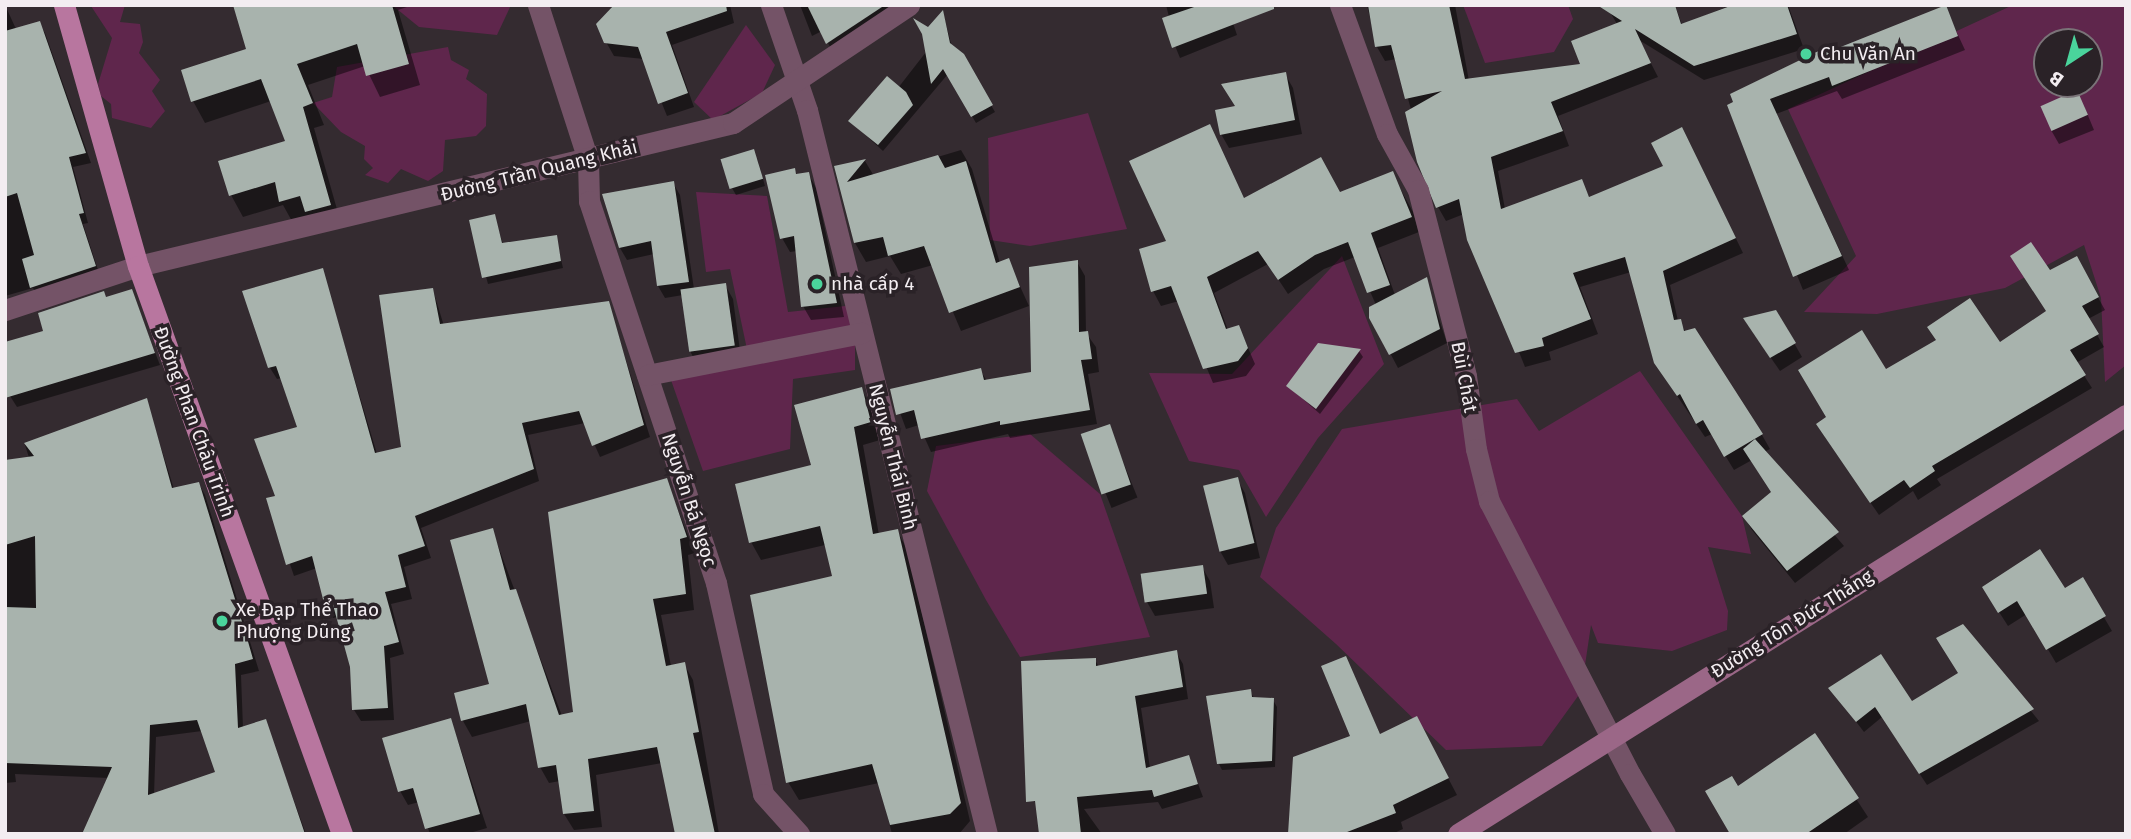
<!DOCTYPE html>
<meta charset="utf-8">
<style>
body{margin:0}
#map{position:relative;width:2131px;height:839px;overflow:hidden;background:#342b30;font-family:"Fira Sans",sans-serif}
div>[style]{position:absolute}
.green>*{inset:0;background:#5f264c}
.shadow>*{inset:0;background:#0007;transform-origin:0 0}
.building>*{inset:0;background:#a8b3ad;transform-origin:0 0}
.street>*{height:21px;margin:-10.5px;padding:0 10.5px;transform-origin:10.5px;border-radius:10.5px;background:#745367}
.secondary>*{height:21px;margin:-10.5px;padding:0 10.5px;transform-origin:10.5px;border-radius:10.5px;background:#9b6787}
.primary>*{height:21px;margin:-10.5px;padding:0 10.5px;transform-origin:10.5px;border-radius:10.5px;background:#b8769f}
.dots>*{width:19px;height:19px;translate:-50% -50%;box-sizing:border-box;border:4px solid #2a2227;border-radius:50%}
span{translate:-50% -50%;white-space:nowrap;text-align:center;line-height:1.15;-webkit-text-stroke:7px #2a2227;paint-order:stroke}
.poi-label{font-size:19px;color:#f3edf1}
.left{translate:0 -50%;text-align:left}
.street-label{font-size:19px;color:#f3edf1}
.frame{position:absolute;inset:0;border:7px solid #f3edf1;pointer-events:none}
.north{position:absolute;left:2033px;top:28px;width:70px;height:70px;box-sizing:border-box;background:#2a2227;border:2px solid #7a7378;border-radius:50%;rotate:216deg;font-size:19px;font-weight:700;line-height:28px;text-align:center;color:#f3edf1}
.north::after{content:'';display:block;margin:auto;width:24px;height:32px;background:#4ad49c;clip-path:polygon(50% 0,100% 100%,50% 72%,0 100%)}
</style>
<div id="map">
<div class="green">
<i style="clip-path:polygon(125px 5px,120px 22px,140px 24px,143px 42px,139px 53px,160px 80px,152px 91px,165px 111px,151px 128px,112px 118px,111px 104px,101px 96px,98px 84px,112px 38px,91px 6px)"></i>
<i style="clip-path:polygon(392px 5px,511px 5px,497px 35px,419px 27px)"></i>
<i style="clip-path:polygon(1463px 5px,1568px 5px,1573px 19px,1554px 52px,1485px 63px)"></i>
<i style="clip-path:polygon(evenodd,2013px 5px,2126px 5px,2126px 365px,2105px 382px,2101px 298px,2084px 245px,2005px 288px,1877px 314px,1804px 312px,1856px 256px,1788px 109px,2013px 5px,2047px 42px,2089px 42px,2089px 84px,2047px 84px,2047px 42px)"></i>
<i style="clip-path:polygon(746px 25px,775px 65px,762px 93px,713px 120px,694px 102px)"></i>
<i style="clip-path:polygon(448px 47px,451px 60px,469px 70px,466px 79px,487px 94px,486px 126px,476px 136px,445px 140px,443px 171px,428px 181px,401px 169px,388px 183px,365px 175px,373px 168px,364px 159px,365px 146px,341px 132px,313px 103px,332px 97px,337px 67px)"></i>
<i style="clip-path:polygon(1088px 113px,1127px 229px,1030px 246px,990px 240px,988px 138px)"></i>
<i style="clip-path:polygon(696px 192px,767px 196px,788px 312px,855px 305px,855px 370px,793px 379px,790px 449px,703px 471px,665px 363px,748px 354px,730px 269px,706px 272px)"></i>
<i style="clip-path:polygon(1342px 256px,1384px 364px,1318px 438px,1266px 517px,1239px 470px,1189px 461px,1149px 373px,1232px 374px)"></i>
<i style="clip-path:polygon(1640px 371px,1742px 516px,1751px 554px,1708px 547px,1728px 611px,1727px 630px,1672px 651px,1598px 643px,1591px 625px,1581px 692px,1542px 746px,1446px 750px,1336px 644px,1260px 577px,1276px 528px,1342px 429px,1517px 399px,1539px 431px)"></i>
<i style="clip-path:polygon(1030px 434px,1100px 494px,1150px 637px,1020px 657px,986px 600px,927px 491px,936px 446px)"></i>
</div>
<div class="shadow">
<i style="clip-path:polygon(5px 5px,16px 29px,39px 23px,45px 33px,91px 163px,73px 167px,88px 223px,83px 224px,100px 276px,38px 297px,33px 288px,5px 296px)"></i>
<i style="clip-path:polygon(234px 5px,413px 5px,398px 10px,420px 85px,380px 97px,365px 66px,308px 85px,324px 125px,314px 128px,342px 227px,293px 223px,283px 205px,243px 217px,231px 195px,287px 142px,271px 101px,205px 123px,193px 101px,248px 50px)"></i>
<i style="clip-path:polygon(622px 5px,730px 5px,734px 23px,672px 45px,694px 107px,667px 116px,644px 59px,614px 56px,606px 42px)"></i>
<i style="clip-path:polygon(800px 5px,910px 5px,833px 53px,822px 31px,812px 36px)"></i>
<i style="clip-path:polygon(1166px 5px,1227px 5px,1237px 35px,1180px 58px,1164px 19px,1169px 17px)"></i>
<i style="clip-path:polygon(1367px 5px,1455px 5px,1469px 81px,1583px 65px,1617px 24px,1610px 12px,1675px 5px,1682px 25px,1731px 5px,1788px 5px,1804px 49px,1704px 80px,1639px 40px,1658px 77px,1558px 116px,1569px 146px,1498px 171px,1505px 209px,1581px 182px,1590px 198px,1665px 167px,1690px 144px,1743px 253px,1670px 285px,1678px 321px,1762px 435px,1770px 449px,1764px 452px,1844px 546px,1795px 583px,1752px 530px,1744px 517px,1773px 493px,1752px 460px,1734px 470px,1712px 434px,1705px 437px,1665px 378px,1631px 272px,1580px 287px,1598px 334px,1549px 352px,1551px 360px,1525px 367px,1464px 214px,1446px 221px,1438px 207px,1397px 59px,1385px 61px,1377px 47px)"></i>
<i style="clip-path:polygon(1945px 7px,1965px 50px,1842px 99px,1837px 91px,1776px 114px,1849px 270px,1803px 290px,1729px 106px,1833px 52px)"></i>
<i style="clip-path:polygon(943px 13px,952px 47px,962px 55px,995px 112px,976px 123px,948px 74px,883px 151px,850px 121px,898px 88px,926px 52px,924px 34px)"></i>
<i style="clip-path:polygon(1285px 74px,1293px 88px,1302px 134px,1229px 148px,1221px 134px,1238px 107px)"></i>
<i style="clip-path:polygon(2084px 106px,2094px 130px,2059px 144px,2051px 130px)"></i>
<i style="clip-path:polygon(1209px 126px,1245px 200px,1339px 194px,1392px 174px,1413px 212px,1419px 232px,1378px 248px,1395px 295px,1426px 280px,1447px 343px,1398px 368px,1371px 317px,1376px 305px,1355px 257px,1324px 269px,1288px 294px,1268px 264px,1214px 293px,1228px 330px,1239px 327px,1255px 364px,1246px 376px,1213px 383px,1179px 301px,1161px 306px,1153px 291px)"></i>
<i style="clip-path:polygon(961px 150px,972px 169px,1000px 263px,1008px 260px,1029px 306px,961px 331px,933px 265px,901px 274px,890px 256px,866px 262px,855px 243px,837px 167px,865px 161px,874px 176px)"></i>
<i style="clip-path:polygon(757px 158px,765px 186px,736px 195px,732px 188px)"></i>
<i style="clip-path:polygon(794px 170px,798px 176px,808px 173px,816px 188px,844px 317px,811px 320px,803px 306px,797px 251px,790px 252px,782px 238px)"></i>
<i style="clip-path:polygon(673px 183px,680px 195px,694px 289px,725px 285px,733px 299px,741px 358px,699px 367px,691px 353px,683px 295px,665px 298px,658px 286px,654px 254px,627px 260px,620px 248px)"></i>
<i style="clip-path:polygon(494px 216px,503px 244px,556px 237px,563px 268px,488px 284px,471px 221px)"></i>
<i style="clip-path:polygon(2076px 258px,2105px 310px,2088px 319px,2104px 347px,2076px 363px,2092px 388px,1937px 479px,1941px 485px,1918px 500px,1913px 491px,1879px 515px,1825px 437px,1886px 371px,1999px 345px,2047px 312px,2049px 273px)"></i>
<i style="clip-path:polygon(1077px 262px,1085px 276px,1086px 333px,1096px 347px,1099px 372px,1088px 374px,1097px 424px,1010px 438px,1008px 434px,931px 452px,919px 425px,906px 429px,892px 391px,980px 370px,987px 381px,1033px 374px)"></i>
<i style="clip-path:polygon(322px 270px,377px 454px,403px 448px,433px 290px,444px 326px,608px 303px,650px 437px,600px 457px,585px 423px,528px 435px,539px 481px,421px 528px,431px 558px,404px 567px,412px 599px,391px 604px,404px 654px,390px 658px,394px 720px,361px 721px,354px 710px,352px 667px,338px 617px,333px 618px,326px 606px,317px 568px,294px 576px,268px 499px,278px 498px,299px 428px,282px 378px,277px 379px,270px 368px,244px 292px)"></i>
<i style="clip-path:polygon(131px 291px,160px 365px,17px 407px,10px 396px,45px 332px,106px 299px)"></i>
<i style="clip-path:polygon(1753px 332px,1794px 343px,1802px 357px,1780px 371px)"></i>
<i style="clip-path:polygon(1359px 351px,1363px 357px,1320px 414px,1288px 386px)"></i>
<i style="clip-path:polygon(861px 389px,872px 407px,880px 440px,863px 445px,879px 535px,897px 531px,907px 549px,970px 821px,959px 834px,892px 834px,879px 783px,799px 800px,788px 782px,834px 577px,825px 545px,761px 560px,751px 542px,813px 466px)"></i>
<i style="clip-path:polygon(evenodd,146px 400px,174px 489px,199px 484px,205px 495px,259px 671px,241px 675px,243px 728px,265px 721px,306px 834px,84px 834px,109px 778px,15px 774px,16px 782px,5px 783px,5px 459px,32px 467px,25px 445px,146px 400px,202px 731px,217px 773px,154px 795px,156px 737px,202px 731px)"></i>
<i style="left:1109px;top:427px;width:76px;height:28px;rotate:68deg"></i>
<i style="clip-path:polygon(1237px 479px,1245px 493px,1260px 558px,1228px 565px,1220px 551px)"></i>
<i style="clip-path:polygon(666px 480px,695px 553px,688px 555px,694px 610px,661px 615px,671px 666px,684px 664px,693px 680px,719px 834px,677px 834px,662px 763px,596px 775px,602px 827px,574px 830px,564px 814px,560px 781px,549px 783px,540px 767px,531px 721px,472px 737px,463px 721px,456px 694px,491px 685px,492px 530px,562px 716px,575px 713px)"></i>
<i style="clip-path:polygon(1202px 567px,1210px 581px,1214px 608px,1155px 616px,1147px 602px)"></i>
<i style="clip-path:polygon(2082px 580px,2112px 631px,2056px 663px,2027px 614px,2008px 626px,1992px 601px,2065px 590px)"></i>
<i style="clip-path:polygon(1963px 626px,2039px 721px,1927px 785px,1882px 717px,1864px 732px,1831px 689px,1912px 704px,1960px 674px)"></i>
<i style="clip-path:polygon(1176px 652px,1183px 664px,1188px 699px,1141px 708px,1150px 768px,1188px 757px,1203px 797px,1162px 809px,1158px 802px,1084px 809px,1102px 834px,1056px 834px,1027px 790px,1095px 660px,1099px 667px)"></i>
<i style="clip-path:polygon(1345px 658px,1381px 736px,1425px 734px,1457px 795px,1401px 822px,1403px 829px,1392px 834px,1289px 834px,1352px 737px)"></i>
<i style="clip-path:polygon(1250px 691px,1254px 698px,1273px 700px,1277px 707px,1275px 767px,1222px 770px,1219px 764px)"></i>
<i style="clip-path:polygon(451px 720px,487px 828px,466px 834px,430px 834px,419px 802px,408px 805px,400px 791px)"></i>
<i style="clip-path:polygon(1815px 736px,1868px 817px,1844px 834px,1732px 834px,1737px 788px)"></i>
</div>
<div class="building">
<i style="clip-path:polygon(233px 5px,392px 5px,409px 64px,366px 76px,357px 44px,297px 64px,313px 103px,303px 107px,331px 205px,305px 212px,300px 196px,279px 202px,275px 182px,229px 196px,218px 161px,285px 141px,261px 79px,191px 102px,181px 70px,246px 49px)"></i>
<i style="clip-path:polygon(614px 5px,726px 5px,727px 11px,666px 32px,688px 93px,658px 104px,638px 47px,604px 43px,596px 24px)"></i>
<i style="clip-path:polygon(807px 5px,885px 5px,826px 44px)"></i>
<i style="clip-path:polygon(1200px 5px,1274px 5px,1274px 9px,1172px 48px,1162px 18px)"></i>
<i style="clip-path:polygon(1368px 5px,1449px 5px,1465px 79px,1580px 64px,1571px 41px,1622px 21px,1597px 5px,1675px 5px,1681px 24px,1733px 5px,1787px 5px,1797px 34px,1694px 66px,1635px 29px,1651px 63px,1551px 102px,1563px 131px,1491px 157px,1501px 209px,1582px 179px,1589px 197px,1663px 166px,1651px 143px,1682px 127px,1736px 238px,1663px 271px,1674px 320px,1681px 319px,1684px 331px,1695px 328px,1763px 434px,1724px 457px,1703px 420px,1696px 424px,1680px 394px,1677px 396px,1654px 363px,1625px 257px,1573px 273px,1591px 319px,1542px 338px,1544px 346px,1515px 353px,1467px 240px,1459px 199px,1436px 208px,1417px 162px,1405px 112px,1442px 91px,1405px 99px,1391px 45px,1375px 47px)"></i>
<i style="clip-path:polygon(1946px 5px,1958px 36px,1832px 86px,1829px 77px,1770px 99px,1842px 256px,1793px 277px,1727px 105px,1733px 102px,1730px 94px,1831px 45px,1833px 50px)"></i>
<i style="clip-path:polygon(943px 10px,950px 43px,964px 54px,993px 105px,971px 117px,943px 69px,931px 84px,922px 34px,913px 18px,928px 27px)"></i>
<i style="clip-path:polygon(40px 21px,86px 153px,69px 157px,84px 213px,79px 214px,96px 266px,30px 288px,22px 259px,34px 255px,17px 193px,5px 197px,5px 31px)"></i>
<i style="clip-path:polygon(1286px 72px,1295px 120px,1220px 135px,1215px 110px,1235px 106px,1221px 84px)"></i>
<i style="clip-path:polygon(887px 76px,906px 92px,913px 105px,878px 145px,848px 121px)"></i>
<i style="left:2077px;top:90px;width:27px;height:40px;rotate:66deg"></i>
<i style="clip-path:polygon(1210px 124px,1244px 198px,1321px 157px,1340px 192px,1393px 171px,1412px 217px,1371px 233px,1390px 285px,1367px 293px,1348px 242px,1315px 255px,1278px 280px,1258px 251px,1207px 277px,1226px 329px,1239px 325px,1248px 348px,1238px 361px,1203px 369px,1171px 286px,1151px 292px,1139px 249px,1166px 241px,1129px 161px)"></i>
<i style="left:754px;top:149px;width:31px;height:35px;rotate:73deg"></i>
<i style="clip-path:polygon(938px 155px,945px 168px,966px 161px,996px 263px,1009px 258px,1020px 287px,949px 313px,924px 246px,888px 256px,883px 237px,854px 243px,834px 166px,866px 159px,847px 182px)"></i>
<i style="clip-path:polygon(795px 168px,796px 174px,809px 172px,837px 303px,801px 307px,794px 236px,780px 239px,765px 175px)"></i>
<i style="clip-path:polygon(674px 181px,689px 282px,657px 286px,651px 241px,619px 248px,602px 194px)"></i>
<i style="clip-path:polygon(495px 214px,502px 243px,557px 235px,561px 261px,482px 278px,469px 220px)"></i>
<i style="clip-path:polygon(2031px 242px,2050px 270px,2077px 256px,2099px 297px,2082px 306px,2099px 334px,2070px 350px,2086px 375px,1932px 466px,1935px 471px,1910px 488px,1904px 480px,1870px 503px,1816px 424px,1826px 417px,1798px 370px,1862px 330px,1886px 369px,1936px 340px,1927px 327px,1970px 298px,2000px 342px,2046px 311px,2010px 256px)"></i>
<i style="clip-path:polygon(1078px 260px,1079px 332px,1088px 331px,1092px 359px,1081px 360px,1090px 410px,1000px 425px,1000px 421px,921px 439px,914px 410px,896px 415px,890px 389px,981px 368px,984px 380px,1031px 372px,1029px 267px)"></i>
<i style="clip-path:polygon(323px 268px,375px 453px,401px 447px,379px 295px,433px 288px,440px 324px,609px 301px,644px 425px,592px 446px,579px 411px,522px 423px,534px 469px,415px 516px,425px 546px,398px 555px,406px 587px,385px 592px,399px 642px,384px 646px,388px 708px,352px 710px,350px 667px,333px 605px,325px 607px,312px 556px,286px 565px,266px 498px,275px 496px,254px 439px,297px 427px,276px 366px,268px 368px,242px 291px)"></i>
<i style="clip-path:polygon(1427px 277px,1440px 329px,1389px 355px,1369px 318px,1369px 307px)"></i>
<i style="left:726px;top:283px;width:63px;height:46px;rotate:82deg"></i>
<i style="clip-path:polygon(132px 289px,155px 353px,5px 398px,5px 342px,43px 331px,38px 313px,104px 291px,106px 297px)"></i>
<i style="clip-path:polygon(1776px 310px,1796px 343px,1770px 358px,1743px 318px)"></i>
<i style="clip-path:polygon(1318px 343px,1361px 349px,1316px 409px,1286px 386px)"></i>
<i style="clip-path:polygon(862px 387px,871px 422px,854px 427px,873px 534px,898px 529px,961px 803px,950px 814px,890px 825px,872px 764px,786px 783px,750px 595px,832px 576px,820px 526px,749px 543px,735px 484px,811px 465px,794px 405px)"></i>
<i style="clip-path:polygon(evenodd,147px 398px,172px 488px,199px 482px,247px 638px,253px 659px,235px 664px,238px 728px,266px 719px,305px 834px,82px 834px,112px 767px,5px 763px,5px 607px,36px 608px,35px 536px,5px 545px,5px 460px,34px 456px,24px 443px,147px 398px,197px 720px,215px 772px,148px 795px,150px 725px,197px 720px)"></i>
<i style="left:1110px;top:424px;width:64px;height:31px;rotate:71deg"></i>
<i style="clip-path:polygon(1755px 439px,1839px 532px,1787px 571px,1742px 516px,1771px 492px,1743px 449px)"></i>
<i style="left:1238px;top:477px;width:68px;height:36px;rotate:76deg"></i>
<i style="clip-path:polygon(667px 478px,687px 537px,680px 539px,686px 594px,653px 599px,666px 666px,685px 662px,699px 732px,693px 733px,715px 834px,675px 834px,657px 747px,588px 759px,594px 811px,563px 814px,556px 765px,538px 768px,526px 704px,461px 721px,454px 693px,489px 684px,450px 540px,493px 528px,510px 590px,516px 589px,559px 715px,573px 712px,548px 512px)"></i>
<i style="clip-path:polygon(2040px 549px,2065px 588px,2083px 577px,2106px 616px,2046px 650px,2017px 601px,1998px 613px,1982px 587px)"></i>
<i style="left:1203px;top:565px;width:29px;height:63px;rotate:82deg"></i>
<i style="clip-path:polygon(1963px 624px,2034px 709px,1919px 774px,1875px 707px,1856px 722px,1828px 688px,1881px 654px,1912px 701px,1958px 673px,1936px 638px)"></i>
<i style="clip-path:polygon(1177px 650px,1183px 687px,1135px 696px,1146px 768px,1189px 755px,1198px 784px,1154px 797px,1152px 790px,1077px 797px,1081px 834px,1039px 834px,1035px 801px,1026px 802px,1021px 661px,1096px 658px,1096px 666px)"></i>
<i style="clip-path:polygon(1346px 656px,1380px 734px,1417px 716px,1449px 778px,1393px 805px,1396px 813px,1342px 834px,1288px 834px,1293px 757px,1350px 736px,1321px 666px)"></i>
<i style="clip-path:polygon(1251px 689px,1252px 697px,1274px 698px,1272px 761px,1217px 764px,1206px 696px)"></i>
<i style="clip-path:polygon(451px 718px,480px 814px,425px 829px,413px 788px,398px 792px,382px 738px)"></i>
<i style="clip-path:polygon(1815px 733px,1859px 798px,1806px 834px,1730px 834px,1705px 791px,1732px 776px,1738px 786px)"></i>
</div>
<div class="street">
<i style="left:538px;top:5px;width:163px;rotate:72.1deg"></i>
<i style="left:588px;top:160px;width:41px;rotate:88.6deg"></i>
<i style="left:589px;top:201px;width:403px;rotate:71.6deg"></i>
<i style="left:716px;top:583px;width:216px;rotate:77.4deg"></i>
<i style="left:763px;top:794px;width:54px;rotate:48deg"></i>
<i style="left:771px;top:5px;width:111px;rotate:71.1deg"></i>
<i style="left:807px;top:110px;width:746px;rotate:76.04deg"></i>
<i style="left:1340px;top:5px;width:137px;rotate:70deg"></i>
<i style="left:1387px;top:134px;width:64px;rotate:61deg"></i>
<i style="left:1418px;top:190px;width:192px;rotate:75.5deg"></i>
<i style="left:1466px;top:376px;width:74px;rotate:82.2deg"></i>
<i style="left:1476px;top:449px;width:54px;rotate:76deg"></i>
<i style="left:1489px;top:501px;width:307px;rotate:62.7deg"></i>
<i style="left:1630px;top:774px;width:69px;rotate:59.7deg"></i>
<i style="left:5px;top:310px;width:140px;rotate:-18.3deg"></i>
<i style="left:138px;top:266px;width:612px;rotate:-13.51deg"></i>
<i style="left:733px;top:123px;width:212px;rotate:-33.8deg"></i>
<i style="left:647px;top:375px;width:219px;rotate:-11.1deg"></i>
</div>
<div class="secondary">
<i style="left:1458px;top:834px;width:789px;rotate:-32.1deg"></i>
</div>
<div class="primary">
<i style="left:64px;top:5px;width:271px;rotate:74.2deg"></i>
<i style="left:138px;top:266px;width:604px;rotate:70.24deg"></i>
</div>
<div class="dots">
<i style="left:1806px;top:54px;background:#4ad49c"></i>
<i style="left:817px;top:284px;background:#4ad49c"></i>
<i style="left:222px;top:621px;background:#4ad49c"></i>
</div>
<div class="poi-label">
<span class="left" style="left:1820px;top:54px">Chu Văn An</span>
<span class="left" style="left:831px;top:284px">nhà cấp 4</span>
<span class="left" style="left:236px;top:621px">Xe Đạp Thể Thao<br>Phượng Dũng</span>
</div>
<div class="street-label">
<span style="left:539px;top:171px;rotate:-14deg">Đường Trần Quang Khải</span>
<span style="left:1464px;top:377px;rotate:79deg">Bùi Chát</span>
<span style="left:194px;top:422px;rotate:70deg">Đường Phan Châu Trinh</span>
<span style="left:893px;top:457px;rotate:76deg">Nguyễn Thái Bình</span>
<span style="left:689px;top:500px;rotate:72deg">Nguyễn Bá Ngọc</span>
<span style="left:1792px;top:624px;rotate:-32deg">Đường Tôn Đức Thắng</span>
</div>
<div class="frame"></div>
<div class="north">B</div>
</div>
